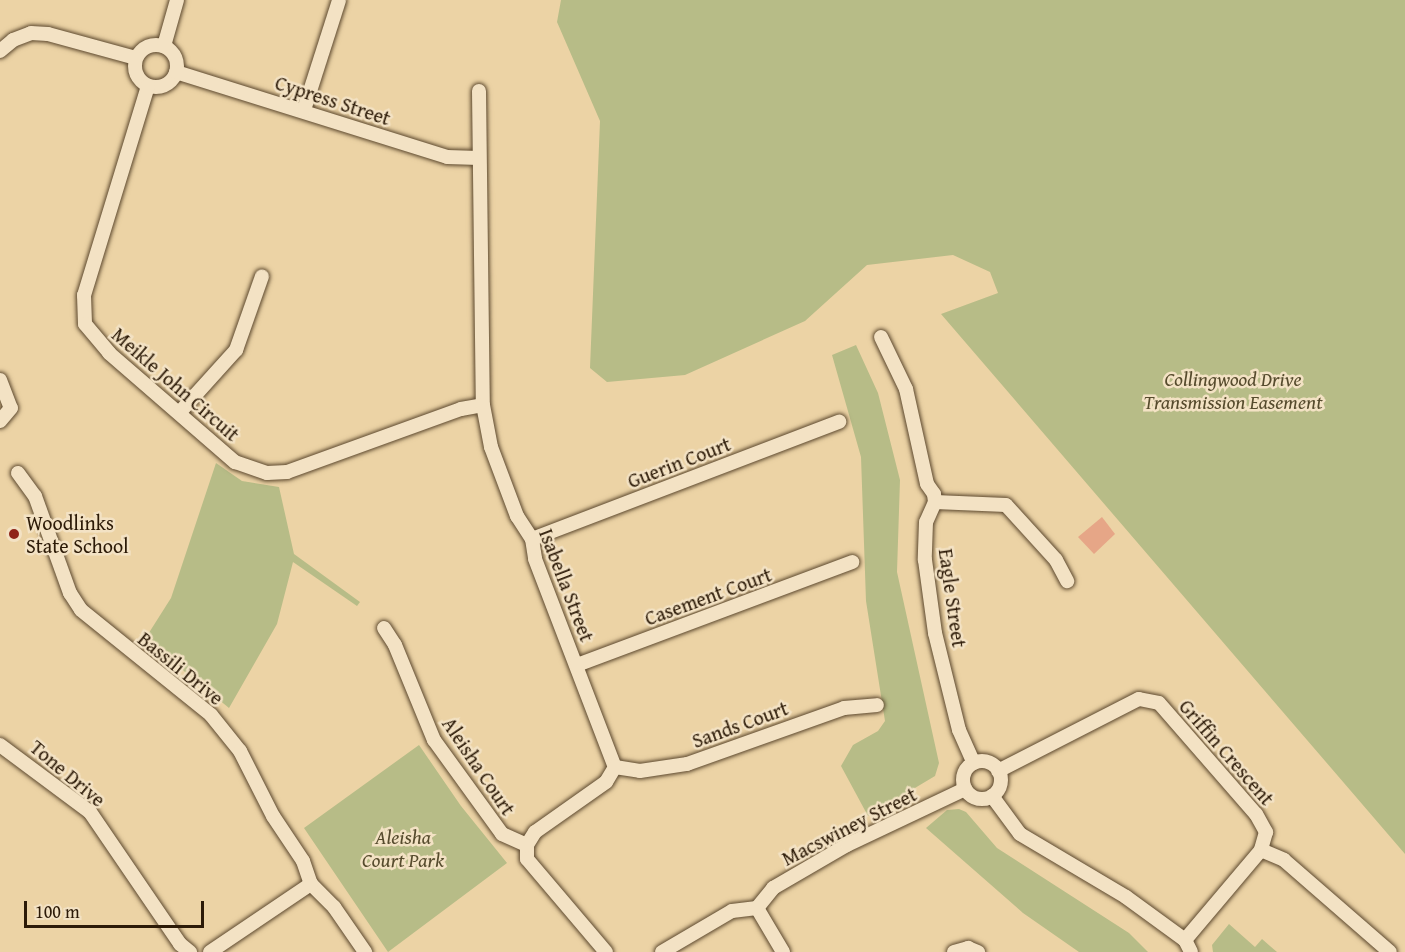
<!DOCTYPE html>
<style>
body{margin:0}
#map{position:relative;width:1405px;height:952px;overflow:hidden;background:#ecd3a5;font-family:"Gentium Book Plus",serif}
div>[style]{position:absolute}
.green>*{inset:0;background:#b7bc87}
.building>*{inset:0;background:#e6a687}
.roads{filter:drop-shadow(0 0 2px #5c482e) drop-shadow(0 0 2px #5c482e)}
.street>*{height:14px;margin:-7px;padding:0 7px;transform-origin:7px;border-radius:7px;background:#f3e2c4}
.street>.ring{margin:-7px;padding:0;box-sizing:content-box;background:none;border:14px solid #f3e2c4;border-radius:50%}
.dots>*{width:16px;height:16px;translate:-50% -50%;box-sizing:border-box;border:3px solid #f3e2c4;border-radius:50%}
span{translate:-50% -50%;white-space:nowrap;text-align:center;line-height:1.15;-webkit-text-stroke:5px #f3e2c4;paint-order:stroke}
.street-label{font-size:20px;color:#2c1a07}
.park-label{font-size:20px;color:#564b2d;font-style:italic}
.poi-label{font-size:20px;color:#2c1a07}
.left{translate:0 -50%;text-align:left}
.scale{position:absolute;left:24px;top:901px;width:180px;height:27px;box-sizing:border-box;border:3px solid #2c1a07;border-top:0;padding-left:8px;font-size:18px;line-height:21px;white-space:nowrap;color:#2c1a07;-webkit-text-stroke:4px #f3e2c4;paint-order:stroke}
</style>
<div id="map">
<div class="green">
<i style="clip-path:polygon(561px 0,1405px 0,1405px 854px,941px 314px,998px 293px,990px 272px,953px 255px,867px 265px,805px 321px,685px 375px,607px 382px,590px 368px,600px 121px,557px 22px)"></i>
<i style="clip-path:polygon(856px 345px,878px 393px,900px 480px,897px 572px,939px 763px,935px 776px,868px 816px,841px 766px,853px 745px,878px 731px,885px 721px,866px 601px,861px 457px,832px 355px)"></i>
<i style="clip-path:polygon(216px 463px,242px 481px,279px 487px,294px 554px,360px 602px,357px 606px,293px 562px,277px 624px,229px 708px,145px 639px,171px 598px)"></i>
<i style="clip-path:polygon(419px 745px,461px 806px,507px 863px,388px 952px,304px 828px)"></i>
<i style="clip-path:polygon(959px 809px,966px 812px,997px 848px,1129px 933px,1148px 952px,1079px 952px,1023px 913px,926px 828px,947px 810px)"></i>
<i style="clip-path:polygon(1229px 924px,1255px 947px,1262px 939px,1277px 952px,1213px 952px,1212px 945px)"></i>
</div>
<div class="building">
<i style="clip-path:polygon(1102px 517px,1115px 534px,1094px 554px,1078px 537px)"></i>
</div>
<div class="roads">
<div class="street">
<i class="ring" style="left:135px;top:45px;width:28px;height:28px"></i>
<i style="left:164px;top:46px;width:48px;rotate:-74.2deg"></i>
<i style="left:0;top:51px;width:17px;rotate:-40deg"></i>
<i style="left:13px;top:40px;width:19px;rotate:-21deg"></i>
<i style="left:31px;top:33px;width:17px;rotate:3deg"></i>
<i style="left:48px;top:34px;width:91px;rotate:15.3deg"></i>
<i style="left:176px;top:72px;width:284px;rotate:17.4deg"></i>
<i style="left:447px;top:157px;width:32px;rotate:2deg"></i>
<i style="left:148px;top:86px;width:219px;rotate:107deg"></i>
<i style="left:84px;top:295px;width:29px;rotate:88deg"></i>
<i style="left:85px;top:324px;width:38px;rotate:50deg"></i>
<i style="left:109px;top:353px;width:167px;rotate:40.9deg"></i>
<i style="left:235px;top:462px;width:34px;rotate:19deg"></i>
<i style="left:267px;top:473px;width:20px;rotate:-3deg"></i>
<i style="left:287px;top:472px;width:185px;rotate:-19.9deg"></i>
<i style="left:461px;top:409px;width:22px;rotate:-10deg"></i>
<i style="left:479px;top:91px;width:314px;rotate:89.3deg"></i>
<i style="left:483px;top:405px;width:43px;rotate:79.2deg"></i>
<i style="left:491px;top:447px;width:74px;rotate:69.4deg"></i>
<i style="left:517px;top:516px;width:27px;rotate:57deg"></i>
<i style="left:532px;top:539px;width:20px;rotate:81deg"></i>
<i style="left:535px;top:559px;width:223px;rotate:69deg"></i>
<i style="left:615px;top:767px;width:17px;rotate:121deg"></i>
<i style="left:606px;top:782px;width:87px;rotate:144.8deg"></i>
<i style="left:535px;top:832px;width:15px;rotate:122deg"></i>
<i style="left:527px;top:845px;width:14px;rotate:90deg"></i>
<i style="left:527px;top:859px;width:122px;rotate:49.7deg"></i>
<i style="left:304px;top:110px;width:115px;rotate:-72.3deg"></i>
<i style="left:881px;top:337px;width:58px;rotate:64.3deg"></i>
<i style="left:906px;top:389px;width:97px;rotate:77.5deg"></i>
<i style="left:927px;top:484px;width:12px;rotate:55deg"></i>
<i style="left:934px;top:494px;width:8px;rotate:83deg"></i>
<i style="left:935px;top:502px;width:22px;rotate:114deg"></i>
<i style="left:926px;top:522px;width:38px;rotate:92deg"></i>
<i style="left:925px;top:560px;width:74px;rotate:82.2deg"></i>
<i style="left:935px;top:633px;width:100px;rotate:76.1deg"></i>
<i style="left:959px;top:730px;width:36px;rotate:66deg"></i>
<i style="left:0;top:380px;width:30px;rotate:69deg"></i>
<i style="left:11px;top:408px;width:17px;rotate:130deg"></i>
<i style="left:180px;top:412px;width:84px;rotate:-47.9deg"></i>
<i style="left:236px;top:350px;width:78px;rotate:-70.6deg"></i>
<i style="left:18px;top:473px;width:29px;rotate:54deg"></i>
<i style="left:35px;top:496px;width:103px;rotate:70.2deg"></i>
<i style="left:70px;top:593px;width:20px;rotate:57deg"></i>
<i style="left:81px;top:610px;width:167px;rotate:38.9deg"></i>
<i style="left:211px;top:715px;width:46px;rotate:51.1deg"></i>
<i style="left:240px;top:751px;width:73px;rotate:63.1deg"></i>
<i style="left:273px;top:816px;width:54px;rotate:56.3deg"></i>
<i style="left:303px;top:861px;width:24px;rotate:71deg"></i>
<i style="left:311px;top:884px;width:33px;rotate:45deg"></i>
<i style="left:334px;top:907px;width:55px;rotate:55.4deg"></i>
<i style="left:935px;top:502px;width:71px;rotate:2.4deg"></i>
<i style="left:1006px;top:505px;width:74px;rotate:47.7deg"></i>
<i style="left:1056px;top:560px;width:24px;rotate:62deg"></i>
<i style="left:532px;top:539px;width:329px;rotate:-20.9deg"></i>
<i style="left:384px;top:628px;width:20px;rotate:57deg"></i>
<i style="left:395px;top:645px;width:103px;rotate:67.7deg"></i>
<i style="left:434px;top:740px;width:116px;rotate:54.1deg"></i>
<i style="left:502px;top:834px;width:27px;rotate:24deg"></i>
<i style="left:577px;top:665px;width:294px;rotate:-20.5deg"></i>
<i style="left:0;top:745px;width:112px;rotate:36.7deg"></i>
<i style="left:90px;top:812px;width:160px;rotate:55.7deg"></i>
<i style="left:180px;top:944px;width:13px;rotate:39deg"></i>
<i class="ring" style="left:963px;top:761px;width:24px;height:24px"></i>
<i style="left:615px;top:767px;width:25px;rotate:9deg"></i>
<i style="left:640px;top:771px;width:48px;rotate:-8.5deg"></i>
<i style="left:687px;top:764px;width:167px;rotate:-19.6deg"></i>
<i style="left:844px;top:708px;width:33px;rotate:-5deg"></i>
<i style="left:998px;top:771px;width:158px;rotate:-27.1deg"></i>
<i style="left:1139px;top:699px;width:20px;rotate:11deg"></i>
<i style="left:1159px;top:703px;width:147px;rotate:48.9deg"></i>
<i style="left:1256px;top:814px;width:21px;rotate:61deg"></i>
<i style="left:1266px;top:832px;width:19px;rotate:106deg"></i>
<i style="left:1261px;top:850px;width:118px;rotate:130.2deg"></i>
<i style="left:992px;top:796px;width:47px;rotate:53.6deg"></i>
<i style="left:1020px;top:834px;width:123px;rotate:30.7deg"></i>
<i style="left:1126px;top:897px;width:73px;rotate:36.1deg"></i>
<i style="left:1185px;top:940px;width:13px;rotate:63deg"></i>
<i style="left:1261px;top:850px;width:25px;rotate:23deg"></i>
<i style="left:1284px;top:860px;width:140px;rotate:41deg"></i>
<i style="left:757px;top:908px;width:51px;rotate:59.4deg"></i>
<i style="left:210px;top:952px;width:122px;rotate:-34deg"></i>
<i style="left:662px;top:952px;width:81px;rotate:-30.4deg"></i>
<i style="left:732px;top:911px;width:25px;rotate:-7deg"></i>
<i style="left:757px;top:908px;width:26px;rotate:-51deg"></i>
<i style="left:773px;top:888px;width:86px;rotate:-30.2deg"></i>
<i style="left:847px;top:845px;width:131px;rotate:-25.4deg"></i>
<i style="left:954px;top:952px;width:15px;rotate:-16deg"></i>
<i style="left:968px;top:948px;width:11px;rotate:22deg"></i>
</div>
</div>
<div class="dots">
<i style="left:14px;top:534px;background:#8f2418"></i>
</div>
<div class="street-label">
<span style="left:333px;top:100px;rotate:18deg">Cypress Street</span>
<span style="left:176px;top:384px;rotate:41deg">Meikle John Circuit</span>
<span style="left:679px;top:462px;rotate:-21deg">Guerin Court</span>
<span style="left:567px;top:585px;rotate:69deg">Isabella Street</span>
<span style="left:708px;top:596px;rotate:-20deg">Casement Court</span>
<span style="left:953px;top:598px;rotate:82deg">Eagle Street</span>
<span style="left:181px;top:668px;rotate:39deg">Bassili Drive</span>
<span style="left:740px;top:724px;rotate:-20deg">Sands Court</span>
<span style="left:1227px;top:752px;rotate:49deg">Griffin Crescent</span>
<span style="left:479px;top:766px;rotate:56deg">Aleisha Court</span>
<span style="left:68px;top:773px;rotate:40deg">Tone Drive</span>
<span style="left:849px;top:826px;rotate:-27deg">Macswiney Street</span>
</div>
<div class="park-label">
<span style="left:1233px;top:390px">Collingwood Drive<br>Transmission Easement</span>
<span style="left:403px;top:848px">Aleisha<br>Court Park</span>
</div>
<div class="poi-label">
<span class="left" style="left:26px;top:534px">Woodlinks<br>State School</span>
</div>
<div class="scale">100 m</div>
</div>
